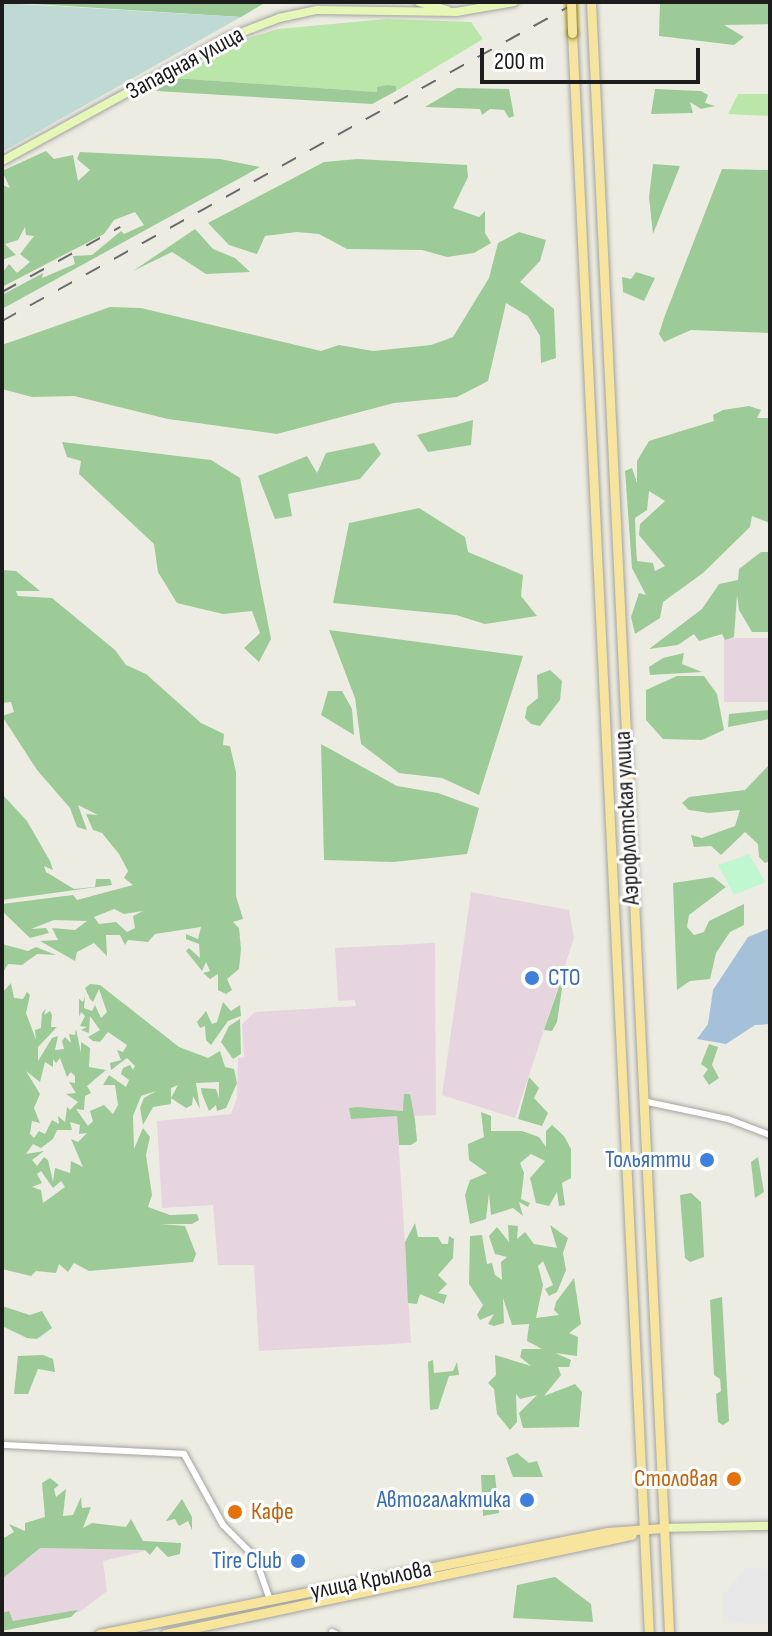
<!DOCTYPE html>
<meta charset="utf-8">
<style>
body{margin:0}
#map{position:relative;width:772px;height:1636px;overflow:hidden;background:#edece2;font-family:"Sofia Sans Condensed",sans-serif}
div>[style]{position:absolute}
.industrial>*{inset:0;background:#e6d4df;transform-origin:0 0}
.grass>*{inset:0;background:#bae6a9}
.forest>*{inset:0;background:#9ccb98}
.wetland>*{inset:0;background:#bfdad4}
.park>*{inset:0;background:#c0f6d0}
.parking>*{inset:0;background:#e8e8e8}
.water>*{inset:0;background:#a4c1d9}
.roads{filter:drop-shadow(0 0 2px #a3a3a3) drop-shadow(0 0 2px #a3a3a3)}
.street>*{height:6px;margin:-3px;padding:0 3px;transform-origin:3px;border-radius:3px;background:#fff}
.secondary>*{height:8px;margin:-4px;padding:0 4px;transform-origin:4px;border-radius:4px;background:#e5f6b7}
.primary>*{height:9px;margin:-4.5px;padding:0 4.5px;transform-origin:4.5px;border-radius:4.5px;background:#f7e49d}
.rail>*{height:2px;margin-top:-1px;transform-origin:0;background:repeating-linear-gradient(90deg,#6a6a6a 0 16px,transparent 0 32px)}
.bridges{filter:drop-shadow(0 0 2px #8d7e07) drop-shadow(0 0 2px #8d7e07)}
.primary-bridge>*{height:9px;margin:-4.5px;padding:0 4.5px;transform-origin:4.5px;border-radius:4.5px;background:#f7e49d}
.dots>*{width:22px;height:22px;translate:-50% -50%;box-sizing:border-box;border:4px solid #fff;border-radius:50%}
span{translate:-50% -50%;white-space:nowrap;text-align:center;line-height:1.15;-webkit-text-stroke:6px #fff;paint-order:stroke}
.street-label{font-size:24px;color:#1c1c1c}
.shop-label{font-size:24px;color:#366cbe}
.left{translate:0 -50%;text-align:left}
.right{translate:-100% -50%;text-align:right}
.food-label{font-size:24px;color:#c56008}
.frame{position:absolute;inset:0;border:4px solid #1c1c1c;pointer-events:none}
.scale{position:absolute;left:480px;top:48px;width:220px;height:36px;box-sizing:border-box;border:4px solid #1c1c1c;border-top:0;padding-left:10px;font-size:24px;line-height:28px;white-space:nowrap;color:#1c1c1c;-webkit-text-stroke:6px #fff;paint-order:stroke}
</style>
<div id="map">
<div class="industrial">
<i style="left:770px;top:638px;width:64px;height:46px;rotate:90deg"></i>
<i style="clip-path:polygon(471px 892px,569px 910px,574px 938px,515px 1118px,442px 1095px)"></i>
<i style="clip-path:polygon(435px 943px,436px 1115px,397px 1117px,411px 1343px,259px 1351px,254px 1265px,218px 1265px,213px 1205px,162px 1208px,157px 1121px,231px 1114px,237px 1098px,238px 1058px,244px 1057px,242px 1024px,255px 1012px,356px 1006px,355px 1000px,338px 1001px,335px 948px)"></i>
<i style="clip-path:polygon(39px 1548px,145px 1550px,145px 1551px,103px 1561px,107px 1591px,81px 1611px,2px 1630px,2px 1576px)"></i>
</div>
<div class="grass">
<i style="clip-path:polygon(387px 19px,471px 22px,483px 39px,396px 91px,395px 86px,377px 92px,173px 78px,245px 39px,278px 29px)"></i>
<i style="clip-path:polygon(738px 94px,770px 94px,770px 116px,728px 114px)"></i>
</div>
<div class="forest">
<i style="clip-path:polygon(2px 2px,266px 2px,241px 17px)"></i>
<i style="clip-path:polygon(660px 2px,770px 2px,770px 24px,724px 25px,744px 37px,734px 45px,659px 36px)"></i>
<i style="clip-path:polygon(173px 78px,377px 92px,377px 87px,387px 85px,396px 86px,396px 91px,372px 104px,156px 91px)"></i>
<i style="clip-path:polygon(457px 88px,509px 89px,514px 116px,509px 118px,504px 110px,490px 109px,482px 115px,480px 109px,425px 107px)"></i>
<i style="clip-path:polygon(655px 89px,701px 91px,708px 95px,705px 103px,715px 106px,701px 109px,690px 102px,693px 113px,651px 114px)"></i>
<i style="clip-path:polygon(46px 151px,54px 159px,73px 155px,78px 181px,90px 170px,77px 159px,80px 152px,220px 159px,260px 167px,2px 309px,2px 295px,43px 273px,42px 278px,75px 264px,73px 256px,92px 255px,121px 231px,124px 234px,144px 225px,135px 212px,114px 220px,104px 234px,2px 287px,2px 273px,9px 264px,17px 273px,30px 262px,20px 254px,34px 236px,26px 235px,25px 227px,18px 240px,5px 244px,16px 255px,2px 260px,2px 185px,10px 188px,2px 171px)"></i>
<i style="clip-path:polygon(358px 159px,467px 165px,468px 177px,453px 208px,479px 217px,485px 211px,485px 233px,491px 243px,474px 253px,447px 257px,422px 250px,347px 249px,319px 234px,297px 232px,265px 236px,257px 254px,229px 245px,208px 223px,324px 162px)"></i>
<i style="clip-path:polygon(653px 164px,680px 166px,653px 234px,649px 197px)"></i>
<i style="clip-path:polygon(722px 169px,770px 170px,770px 333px,691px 330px,664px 342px,659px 334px,664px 318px)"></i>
<i style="clip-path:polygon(195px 229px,213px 249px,235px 258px,250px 272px,206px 274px,172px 252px,133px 271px)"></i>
<i style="clip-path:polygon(519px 232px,546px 240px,540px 261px,520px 282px,554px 309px,556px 358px,541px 363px,540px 336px,528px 316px,506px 303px,488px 381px,457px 397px,394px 403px,277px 434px,168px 419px,74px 396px,32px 397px,2px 389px,2px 345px,110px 307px,141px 308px,321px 351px,339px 345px,373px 351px,431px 345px,453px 337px,489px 278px,498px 243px)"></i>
<i style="clip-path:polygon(636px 272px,655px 278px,644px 301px,623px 292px,622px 277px,631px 279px)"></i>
<i style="clip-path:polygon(evenodd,749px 406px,761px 410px,757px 418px,770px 418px,770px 523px,752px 516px,750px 527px,703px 573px,663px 602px,660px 618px,635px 634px,631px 617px,639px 593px,646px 595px,632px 568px,625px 471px,632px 468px,637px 483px,637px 461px,649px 441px,714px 421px,713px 415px,723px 410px,749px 406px,649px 491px,665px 501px,640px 524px,639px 535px,665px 566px,655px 571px,653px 563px,637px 561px,636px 546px,635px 518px,647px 510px,649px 491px)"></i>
<i style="clip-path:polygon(473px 420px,471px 445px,428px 452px,417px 435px)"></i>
<i style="clip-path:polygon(62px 442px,211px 460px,240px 478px,271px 639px,259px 662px,244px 648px,260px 633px,252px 611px,223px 614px,177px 603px,158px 572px,154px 544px,79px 474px,81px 461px,67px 457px)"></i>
<i style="clip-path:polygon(374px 443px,381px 454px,360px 479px,288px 494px,292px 516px,275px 519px,258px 476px,307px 456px,317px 473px,326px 453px)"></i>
<i style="clip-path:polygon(419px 508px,465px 537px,468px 552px,523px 575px,521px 596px,537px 616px,485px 624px,456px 615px,333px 603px,349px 523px)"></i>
<i style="clip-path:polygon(761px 552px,770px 552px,770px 632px,752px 632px,739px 610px,737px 595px,734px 637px,725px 640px,722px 634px,699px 641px,694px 634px,678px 645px,649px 649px,702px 609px,719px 584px,738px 580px,739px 569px)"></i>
<i style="clip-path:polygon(evenodd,2px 570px,16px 571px,40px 591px,16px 591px,18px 596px,52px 598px,115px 650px,126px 665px,146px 674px,201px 723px,224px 734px,223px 745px,230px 746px,236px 772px,236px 896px,243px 919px,233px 922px,239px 928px,241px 949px,239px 969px,227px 979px,232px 990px,226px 994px,218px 990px,218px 974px,210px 979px,203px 973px,210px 971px,206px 962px,202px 971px,186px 951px,189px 948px,200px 958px,199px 944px,186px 939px,186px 934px,198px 939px,201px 927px,155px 934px,148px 942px,128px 940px,125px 945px,120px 935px,106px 935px,107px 956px,94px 943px,77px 952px,75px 961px,40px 941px,58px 940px,52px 928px,75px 930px,87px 921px,54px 920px,31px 929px,46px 928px,49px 933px,30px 938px,2px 911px,2px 904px,73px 895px,77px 900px,133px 885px,124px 878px,128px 871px,119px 854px,102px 833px,93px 830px,86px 814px,98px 815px,78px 805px,87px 830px,77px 827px,70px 808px,37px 770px,2px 716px,14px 712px,11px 702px,2px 703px,2px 570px,114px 909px,124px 914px,143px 911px,133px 916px,135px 928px,127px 932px,116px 922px,99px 924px,94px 917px,114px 909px)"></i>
<i style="clip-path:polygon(329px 630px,523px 656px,479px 795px,442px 778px,399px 773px,361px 744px,355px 698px)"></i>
<i style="clip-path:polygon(684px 653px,682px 664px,702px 672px,650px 675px,649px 667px,663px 658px)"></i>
<i style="clip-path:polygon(550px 670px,562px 681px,560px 700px,540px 726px,531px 724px,525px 718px,527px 707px,538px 698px,537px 675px)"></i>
<i style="clip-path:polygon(677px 676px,704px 676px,717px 694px,724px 730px,702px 740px,663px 739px,646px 720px,646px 690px)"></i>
<i style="clip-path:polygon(328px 691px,342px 691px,352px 709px,354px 735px,321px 715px)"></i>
<i style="clip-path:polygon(770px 710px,770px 719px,728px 727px,729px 714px)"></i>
<i style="clip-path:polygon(321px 744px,397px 786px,438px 793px,479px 808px,467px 854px,394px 862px,324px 860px)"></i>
<i style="clip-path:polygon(770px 764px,770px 861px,765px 863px,759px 857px,758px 844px,745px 832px,721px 855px,711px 846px,694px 847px,691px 835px,702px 838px,735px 826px,740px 810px,709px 813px,689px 810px,682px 803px,689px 797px,745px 790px)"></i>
<i style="clip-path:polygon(2px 794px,27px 821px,50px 861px,53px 870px,44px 866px,46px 872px,74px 889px,95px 887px,96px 879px,110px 879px,112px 885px,2px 900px)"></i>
<i style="clip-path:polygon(713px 877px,726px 887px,689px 915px,687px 927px,694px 935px,704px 932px,709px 921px,744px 904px,744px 925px,730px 932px,716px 953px,710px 979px,690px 981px,677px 990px,673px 883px)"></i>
<i style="clip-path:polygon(2px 944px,28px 951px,36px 947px,56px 955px,37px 954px,22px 965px,8px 964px,2px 974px)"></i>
<i style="clip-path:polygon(565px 969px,557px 1022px,552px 1031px,544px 1030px)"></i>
<i style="clip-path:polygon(evenodd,11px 983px,14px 998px,23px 999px,27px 992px,30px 995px,26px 1013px,36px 1040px,35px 1030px,41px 1028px,42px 1013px,46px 1009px,44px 1015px,50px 1011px,52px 1015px,51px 1027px,57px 1027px,38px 1047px,38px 1061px,52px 1038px,58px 1036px,55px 1050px,64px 1049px,62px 1041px,65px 1037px,71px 1043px,69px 1034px,75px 1035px,76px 1029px,81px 1053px,81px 1042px,90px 1048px,89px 1067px,106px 1070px,87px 1086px,91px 1093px,85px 1096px,84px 1110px,76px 1109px,88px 1126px,93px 1121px,90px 1111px,104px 1105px,113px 1114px,118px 1105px,115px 1085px,103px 1085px,109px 1075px,126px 1087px,129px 1080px,121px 1074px,123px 1068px,130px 1065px,133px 1070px,135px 1066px,127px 1058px,111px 1070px,110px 1063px,121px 1060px,117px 1050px,123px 1052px,127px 1045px,108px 1032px,100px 1042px,93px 1041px,88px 1037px,100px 1030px,90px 1016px,89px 1033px,81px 1030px,87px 1027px,80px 1026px,85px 1016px,81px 1012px,79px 1017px,79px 999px,83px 1002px,85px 996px,84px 1008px,92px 1011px,95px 1005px,101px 1018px,107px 1012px,99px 989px,93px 1002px,90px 999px,85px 988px,90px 984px,100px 985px,179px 1047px,208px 1058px,220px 1051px,225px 1067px,234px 1069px,237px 1083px,226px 1108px,217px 1111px,216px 1105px,209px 1111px,202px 1094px,201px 1088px,216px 1089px,219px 1098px,219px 1082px,196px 1083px,200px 1109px,193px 1096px,192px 1105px,186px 1108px,171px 1098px,178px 1085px,171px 1088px,171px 1104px,153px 1107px,143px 1125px,140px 1108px,144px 1098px,156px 1091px,141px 1096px,133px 1116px,134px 1149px,143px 1128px,150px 1137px,146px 1155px,152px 1195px,148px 1207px,170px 1215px,197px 1214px,199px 1220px,192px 1224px,161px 1224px,185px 1226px,196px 1254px,193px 1262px,89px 1271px,74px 1263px,68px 1272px,59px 1264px,56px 1273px,36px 1271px,31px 1276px,2px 1269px,2px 993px,11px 983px,60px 1058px,67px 1077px,71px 1072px,75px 1076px,75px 1083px,69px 1082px,76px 1093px,66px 1094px,78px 1102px,70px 1110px,67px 1107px,65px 1122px,58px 1116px,59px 1124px,52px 1120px,45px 1134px,39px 1131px,34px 1138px,30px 1134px,32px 1121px,40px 1123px,34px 1108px,40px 1094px,26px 1071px,40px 1082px,45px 1062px,53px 1067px,53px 1059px,56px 1063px,60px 1058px,11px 983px,70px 1122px,80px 1125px,79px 1134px,87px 1133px,78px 1142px,71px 1139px,83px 1167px,71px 1161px,70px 1173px,55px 1168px,53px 1182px,48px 1160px,44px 1157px,37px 1166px,32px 1160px,44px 1151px,26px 1154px,33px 1144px,41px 1148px,53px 1139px,57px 1130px,72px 1130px,70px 1122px,11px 983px,41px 1171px,53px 1188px,61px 1181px,65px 1187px,43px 1203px,41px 1190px,32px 1187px,42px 1183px,37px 1174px,41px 1171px)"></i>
<i style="clip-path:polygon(223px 1002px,231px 1011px,240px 1005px,241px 1016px,228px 1021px,211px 1045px,206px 1040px,205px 1026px,200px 1028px,197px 1022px,206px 1011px,212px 1024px,217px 1022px)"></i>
<i style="clip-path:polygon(240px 1019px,241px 1054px,233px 1059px,221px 1042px,229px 1026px)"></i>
<i style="clip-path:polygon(709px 1044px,718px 1047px,712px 1065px,719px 1078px,709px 1085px,703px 1076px,708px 1069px,701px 1064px)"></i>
<i style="clip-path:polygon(529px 1077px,539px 1088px,534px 1098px,548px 1113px,542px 1126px,518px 1119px)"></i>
<i style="clip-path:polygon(404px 1094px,410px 1094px,415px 1120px,417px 1141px,411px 1145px,399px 1145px,397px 1116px,351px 1119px,349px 1108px,357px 1107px,403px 1111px)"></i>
<i style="clip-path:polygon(481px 1112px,491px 1116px,491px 1131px,522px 1131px,539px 1137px,546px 1147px,546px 1131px,552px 1125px,564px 1136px,571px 1149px,571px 1178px,562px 1183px,565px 1205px,559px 1206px,557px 1192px,549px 1206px,536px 1203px,530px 1178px,545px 1161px,531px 1154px,520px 1163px,524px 1173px,521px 1199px,530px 1203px,528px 1207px,519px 1202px,523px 1216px,513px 1208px,491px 1215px,489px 1193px,486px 1219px,470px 1224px,465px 1195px,470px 1180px,487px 1173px,469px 1160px,468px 1144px,484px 1137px)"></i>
<i style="clip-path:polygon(758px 1157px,764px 1192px,755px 1198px,751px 1162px)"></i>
<i style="clip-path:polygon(691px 1193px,701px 1202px,704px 1257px,690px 1262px,685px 1258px,680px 1195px)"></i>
<i style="clip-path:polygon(415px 1223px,418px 1237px,438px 1237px,442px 1244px,448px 1244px,449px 1236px,454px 1239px,453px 1258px,438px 1275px,447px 1284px,438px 1293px,447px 1295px,444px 1304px,420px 1294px,417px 1304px,408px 1303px,405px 1242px)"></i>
<i style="clip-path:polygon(508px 1225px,518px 1226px,517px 1239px,525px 1232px,534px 1244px,557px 1248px,550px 1225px,568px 1238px,563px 1253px,566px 1270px,557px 1292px,549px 1296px,545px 1289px,553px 1285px,543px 1261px,538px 1266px,543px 1285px,536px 1318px,559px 1315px,554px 1310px,556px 1302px,574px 1278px,581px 1324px,569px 1333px,578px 1337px,577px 1356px,555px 1353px,571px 1360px,569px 1367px,558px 1367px,561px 1375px,544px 1396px,575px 1384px,582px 1392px,579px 1427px,523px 1428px,519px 1413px,537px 1395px,520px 1399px,516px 1394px,517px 1422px,510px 1430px,497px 1414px,494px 1389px,488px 1383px,496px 1375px,495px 1355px,531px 1366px,520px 1357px,522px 1349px,542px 1349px,527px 1341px,529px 1324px,512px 1325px,503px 1298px,504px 1323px,494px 1326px,488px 1324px,494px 1314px,480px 1320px,477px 1315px,483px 1305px,469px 1284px,470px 1236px,482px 1235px,487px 1264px,492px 1263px,495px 1275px,502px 1280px,501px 1262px,507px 1257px,495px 1254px,489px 1236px,497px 1227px,509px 1242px)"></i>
<i style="clip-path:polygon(722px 1297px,729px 1421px,723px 1425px,718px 1422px,716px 1394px,721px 1391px,720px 1379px,714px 1375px,710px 1300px)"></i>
<i style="clip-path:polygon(2px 1306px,30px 1315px,42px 1311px,52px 1328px,37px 1339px,27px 1338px,2px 1326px)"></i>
<i style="clip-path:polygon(43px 1355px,53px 1359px,55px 1372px,38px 1369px,28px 1394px,14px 1394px,18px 1356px)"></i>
<i style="clip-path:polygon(433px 1360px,434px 1373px,453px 1371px,457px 1362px,459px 1375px,449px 1376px,438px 1409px,430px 1410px,428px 1362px)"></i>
<i style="clip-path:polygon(517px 1453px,529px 1463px,537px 1461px,543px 1477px,513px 1477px,506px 1458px)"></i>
<i style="clip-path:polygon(481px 1475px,495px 1475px,499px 1513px,483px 1516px)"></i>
<i style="clip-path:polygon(50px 1478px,59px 1485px,54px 1489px,56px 1497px,66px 1489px,63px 1516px,73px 1515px,81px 1497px,82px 1508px,91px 1507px,83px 1528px,92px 1523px,126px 1527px,131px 1519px,143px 1541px,181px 1543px,180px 1554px,168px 1557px,157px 1546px,150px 1555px,145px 1550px,40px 1548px,2px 1579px,2px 1539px,14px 1532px,9px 1524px,25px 1531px,25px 1523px,45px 1517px,42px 1483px)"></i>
<i style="clip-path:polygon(182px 1499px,192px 1517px,192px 1530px,188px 1521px,179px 1526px,175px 1519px,166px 1521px)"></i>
<i style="clip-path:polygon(555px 1577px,591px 1604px,593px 1622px,513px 1618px,517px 1585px)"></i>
<i style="clip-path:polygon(78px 1610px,71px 1617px,2px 1631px,2px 1613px,9px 1611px,13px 1621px)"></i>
</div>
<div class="wetland">
<i style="clip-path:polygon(2px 3px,241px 17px,2px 152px)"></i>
</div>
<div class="park">
<i style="clip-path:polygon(749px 854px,765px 882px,734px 895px,718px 865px)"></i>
</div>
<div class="parking">
<i style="clip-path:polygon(745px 1568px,770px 1569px,770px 1624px,723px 1623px,723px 1595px)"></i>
</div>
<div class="water">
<i style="clip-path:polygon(770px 928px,770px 1024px,755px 1025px,726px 1044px,697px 1039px,708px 1024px,713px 990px,748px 937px)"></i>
</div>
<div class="roads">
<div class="street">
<i style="left:643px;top:1101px;width:87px;rotate:12deg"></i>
<i style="left:728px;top:1119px;width:45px;rotate:20.9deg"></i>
<i style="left:3px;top:1445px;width:181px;rotate:2.8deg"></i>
<i style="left:184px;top:1454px;width:81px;rotate:61.2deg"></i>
<i style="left:223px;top:1525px;width:45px;rotate:45deg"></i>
<i style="left:255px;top:1557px;width:46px;rotate:70.8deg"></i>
<i style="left:332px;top:1632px;width:4px;rotate:27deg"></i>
</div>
<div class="secondary">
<i style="left:419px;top:2px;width:29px;rotate:16deg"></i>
<i style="left:2px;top:161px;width:256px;rotate:-28.7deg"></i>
<i style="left:227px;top:38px;width:56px;rotate:-21deg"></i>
<i style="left:279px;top:18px;width:40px;rotate:-12deg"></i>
<i style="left:318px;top:10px;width:138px;rotate:0.8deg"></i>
<i style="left:456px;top:12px;width:59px;rotate:-9.8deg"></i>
<i style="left:663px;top:1528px;width:107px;rotate:-1.1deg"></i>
</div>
<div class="primary">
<i style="left:591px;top:2px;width:1634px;rotate:87.26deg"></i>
<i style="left:572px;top:33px;width:1603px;rotate:87.25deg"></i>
<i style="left:99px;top:1634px;width:518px;rotate:-11.35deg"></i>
<i style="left:607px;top:1532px;width:56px;rotate:-4.1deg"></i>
<i style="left:165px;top:1634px;width:477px;rotate:-12deg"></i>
</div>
</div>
<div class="rail">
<i style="left:2px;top:292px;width:135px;rotate:-28.8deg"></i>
<i style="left:2px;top:321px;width:658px;rotate:-29.02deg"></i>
</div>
<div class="bridges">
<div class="primary-bridge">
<i style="left:571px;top:2px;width:31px;rotate:88deg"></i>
</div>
</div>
<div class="dots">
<i style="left:532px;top:978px;background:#3f7fe0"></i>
<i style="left:707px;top:1160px;background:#3f7fe0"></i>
<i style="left:734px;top:1479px;background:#e8710a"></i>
<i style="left:527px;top:1500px;background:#3f7fe0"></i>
<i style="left:235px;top:1512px;background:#e8710a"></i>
<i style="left:298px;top:1561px;background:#3f7fe0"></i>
</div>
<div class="street-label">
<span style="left:185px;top:63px;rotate:-28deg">Западная улица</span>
<span style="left:627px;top:818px;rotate:-93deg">Аэрофлотская улица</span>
<span style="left:371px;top:1580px;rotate:-11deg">улица Крылова</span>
</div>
<div class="shop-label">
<span class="left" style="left:548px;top:978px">СТО</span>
<span class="right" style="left:691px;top:1160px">Тольятти</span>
<span class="right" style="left:511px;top:1500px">Автогалактика</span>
<span class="right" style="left:282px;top:1561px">Tire Club</span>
</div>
<div class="food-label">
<span class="right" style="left:718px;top:1479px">Столовая</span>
<span class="left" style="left:251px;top:1512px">Кафе</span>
</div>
<div class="frame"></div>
<div class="scale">200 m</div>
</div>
